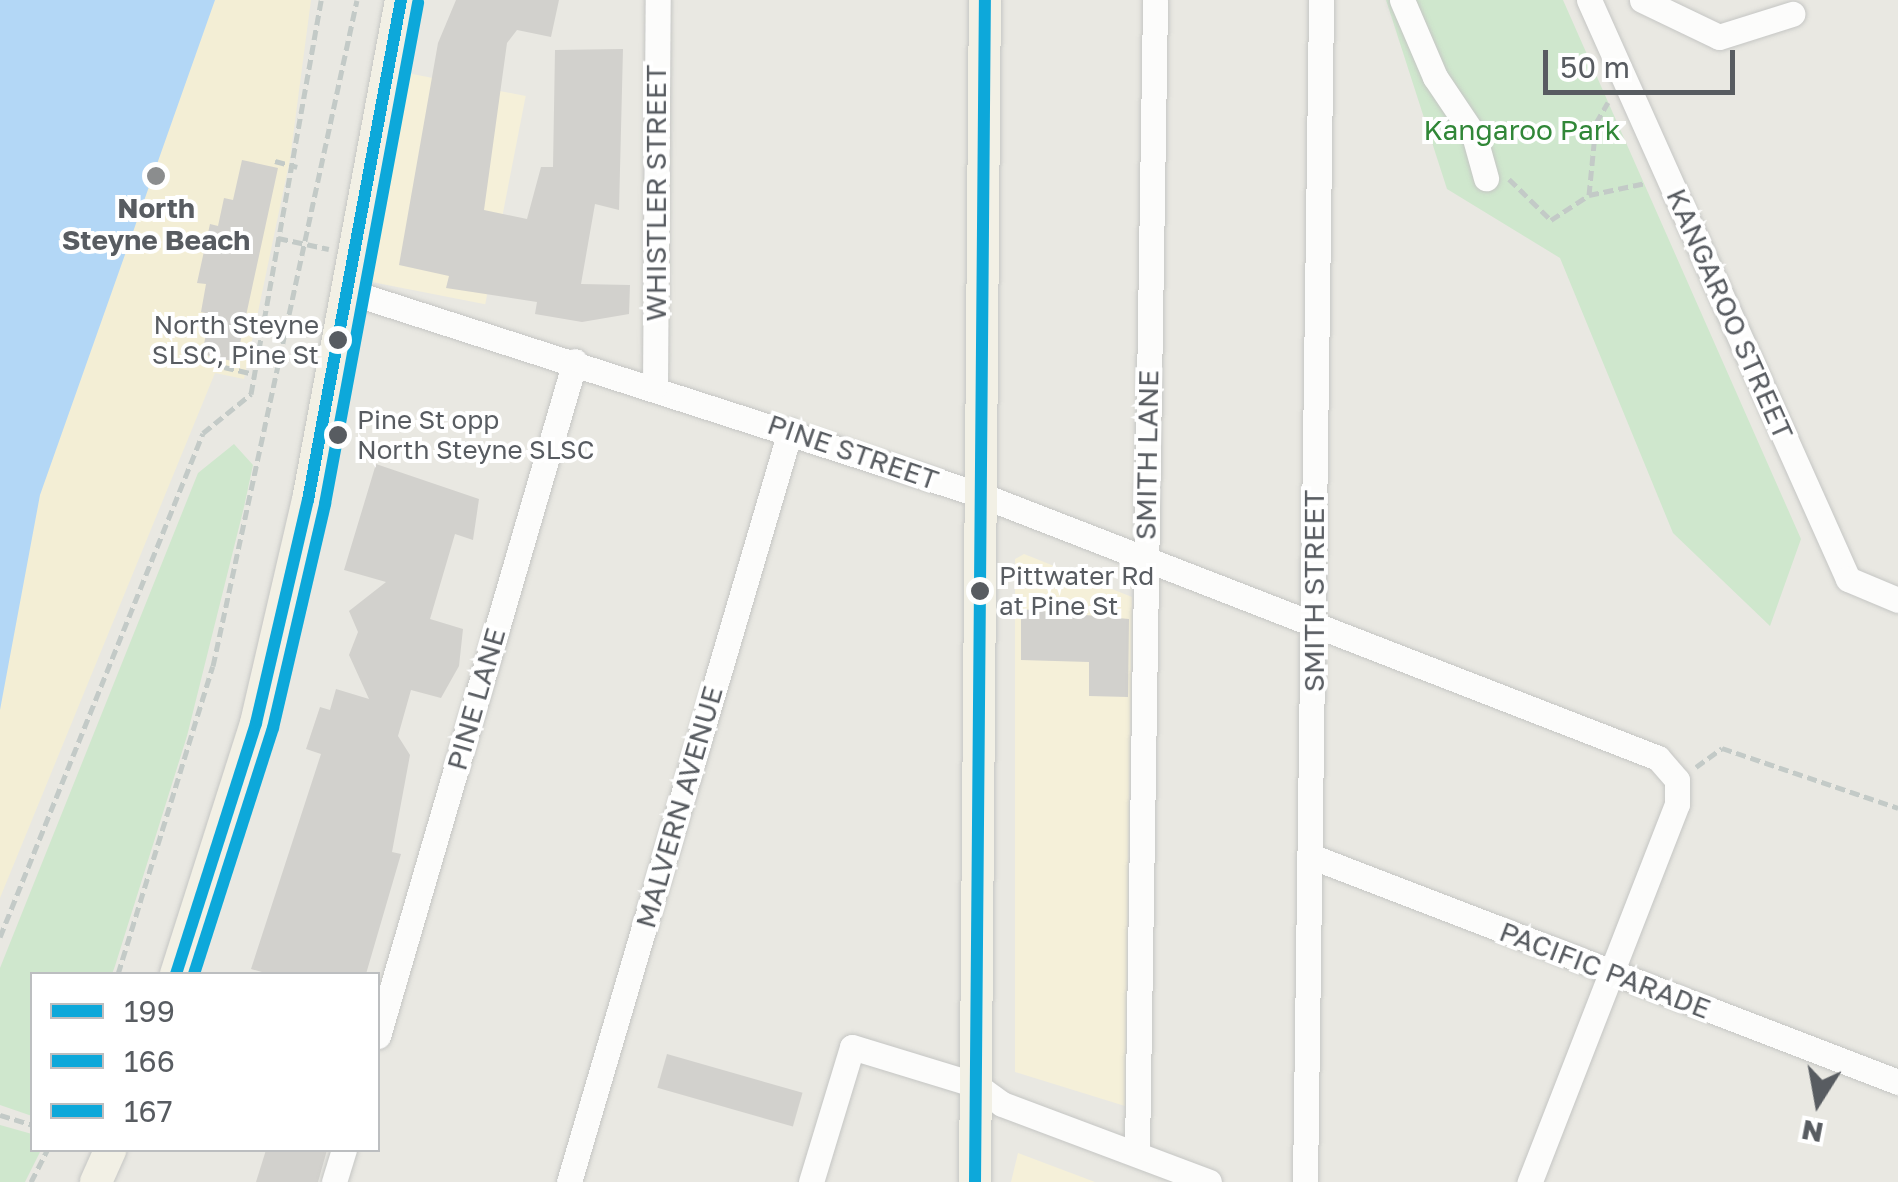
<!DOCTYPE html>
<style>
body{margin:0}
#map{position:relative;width:1898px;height:1182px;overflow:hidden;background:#e9e8e2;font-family:"Golos Text",sans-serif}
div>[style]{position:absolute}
.commercial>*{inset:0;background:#f5f0d9;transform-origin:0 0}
.green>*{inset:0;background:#cfe7cd}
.sand>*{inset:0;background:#f3eed5}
.water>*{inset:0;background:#b3d7f6}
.building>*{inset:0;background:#d2d1cd;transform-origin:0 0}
.path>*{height:5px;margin-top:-2.5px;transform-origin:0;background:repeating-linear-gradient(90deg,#c3cac7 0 10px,transparent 0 15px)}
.roads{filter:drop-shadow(0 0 2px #c5c6c4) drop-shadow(0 0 2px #c5c6c4)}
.minor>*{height:25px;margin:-12.5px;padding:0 12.5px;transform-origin:12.5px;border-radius:12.5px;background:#fcfcfb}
.major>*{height:32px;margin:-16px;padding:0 16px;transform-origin:16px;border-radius:16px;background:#f2f0e5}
.bus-1>*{height:12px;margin:-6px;padding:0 6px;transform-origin:6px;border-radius:6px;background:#0da8da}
.bus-2>*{height:12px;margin:-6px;padding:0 6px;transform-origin:6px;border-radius:6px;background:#0da8da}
.bus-3>*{height:12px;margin:-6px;padding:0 6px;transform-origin:6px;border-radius:6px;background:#0da8da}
.dots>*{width:28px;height:28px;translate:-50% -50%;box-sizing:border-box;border:5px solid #fff;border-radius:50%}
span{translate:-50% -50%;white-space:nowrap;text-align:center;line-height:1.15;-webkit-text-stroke:8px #fff;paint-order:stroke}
.bus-label{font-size:26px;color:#585c61}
.right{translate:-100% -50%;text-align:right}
.left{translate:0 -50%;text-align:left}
.park-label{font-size:28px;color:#318738}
.street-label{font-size:28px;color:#585c61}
.poi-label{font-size:28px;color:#585c61;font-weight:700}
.legend{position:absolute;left:30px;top:972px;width:350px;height:180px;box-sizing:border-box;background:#fff;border:2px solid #bcbec0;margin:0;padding:12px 18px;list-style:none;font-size:30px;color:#585c61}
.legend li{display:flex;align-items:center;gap:20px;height:50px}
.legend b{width:50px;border:2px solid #bcbec0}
.north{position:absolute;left:1768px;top:1052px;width:100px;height:100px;-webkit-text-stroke:8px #fff;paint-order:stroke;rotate:191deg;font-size:28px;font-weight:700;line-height:40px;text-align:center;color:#585c61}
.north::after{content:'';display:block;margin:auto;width:35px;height:45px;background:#585c61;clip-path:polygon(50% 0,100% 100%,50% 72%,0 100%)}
.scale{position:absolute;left:1543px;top:50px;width:192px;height:45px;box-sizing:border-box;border:5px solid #585c61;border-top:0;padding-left:12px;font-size:30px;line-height:35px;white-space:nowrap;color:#585c61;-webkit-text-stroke:8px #fff;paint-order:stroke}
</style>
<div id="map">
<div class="commercial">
<i style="left:402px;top:72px;width:126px;height:212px;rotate:11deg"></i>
<i style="clip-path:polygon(1024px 554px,1132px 597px,1125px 1106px,1015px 1072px,1015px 559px)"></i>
<i style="clip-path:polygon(1018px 1153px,1095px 1182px,1011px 1182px)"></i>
</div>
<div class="green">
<i style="clip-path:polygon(1386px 0,1563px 0,1801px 539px,1770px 626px,1673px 533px,1560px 258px,1447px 189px)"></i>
<i style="clip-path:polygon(234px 444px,253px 465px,244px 507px,187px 736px,115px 966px,112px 974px,32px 974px,32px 1116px,0 1105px,0 968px,198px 473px)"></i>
<i style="clip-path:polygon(0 1125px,32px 1134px,32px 1150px,41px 1150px,25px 1182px,0 1182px)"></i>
</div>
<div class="sand">
<i style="clip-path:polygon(74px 0,311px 0,290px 159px,244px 379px,215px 373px,0 898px,0 256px)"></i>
</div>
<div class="water">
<i style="clip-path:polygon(0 0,215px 0,40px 495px,0 710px)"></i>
</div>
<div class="building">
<i style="clip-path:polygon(456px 0,559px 0,551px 37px,517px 30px,507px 43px,484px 210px,527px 219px,541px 167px,553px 167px,555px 50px,623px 49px,619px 210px,595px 204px,581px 284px,630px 285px,629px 314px,582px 322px,535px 314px,537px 302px,446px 288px,449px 276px,399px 265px,438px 43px)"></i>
<i style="clip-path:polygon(242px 160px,278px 168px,236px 362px,202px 354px,210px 314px,201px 312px,206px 284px,197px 283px,210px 224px,218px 226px,224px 198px,233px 200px)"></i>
<i style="clip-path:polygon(376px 464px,479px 499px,473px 540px,455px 534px,430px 619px,463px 629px,459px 666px,441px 698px,411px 690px,398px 736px,410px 755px,392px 852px,401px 854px,366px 974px,269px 974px,251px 969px,321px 754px,306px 749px,320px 707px,330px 710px,336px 689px,369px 699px,349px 655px,358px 632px,349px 611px,386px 582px,344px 570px)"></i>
<i style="clip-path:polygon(1021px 609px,1129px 619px,1128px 697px,1089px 696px,1089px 662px,1021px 660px)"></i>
<i style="left:667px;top:1054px;width:141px;height:35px;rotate:16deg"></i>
<i style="clip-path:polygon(266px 1150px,327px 1150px,318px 1182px,256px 1182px)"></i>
</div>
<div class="path">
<i style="left:275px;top:161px;width:23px;rotate:15deg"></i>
<i style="left:1509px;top:179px;width:59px;rotate:44.3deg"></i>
<i style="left:1551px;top:220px;width:45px;rotate:-33.3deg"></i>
<i style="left:1589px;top:195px;width:58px;rotate:-11.9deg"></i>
<i style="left:1589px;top:195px;width:72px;rotate:-84.4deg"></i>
<i style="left:1596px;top:123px;width:24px;rotate:-60deg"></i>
<i style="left:278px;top:238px;width:52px;rotate:12.2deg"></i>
<i style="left:224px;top:367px;width:31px;rotate:13deg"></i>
<i style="left:1696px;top:767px;width:32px;rotate:-36deg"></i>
<i style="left:1722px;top:748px;width:186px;rotate:18.8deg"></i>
<i style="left:0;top:937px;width:543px;rotate:-68.06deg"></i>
<i style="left:203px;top:433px;width:62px;rotate:-39.1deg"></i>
<i style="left:251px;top:394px;width:400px;rotate:-79.9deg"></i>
<i style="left:118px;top:974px;width:322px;rotate:-72.9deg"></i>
<i style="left:213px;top:666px;width:681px;rotate:-77.8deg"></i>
<i style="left:0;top:1115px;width:34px;rotate:17deg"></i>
<i style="left:31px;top:1182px;width:36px;rotate:-63deg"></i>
</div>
<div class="roads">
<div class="minor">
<i style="left:1402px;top:0;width:84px;rotate:66.8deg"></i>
<i style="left:1435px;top:77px;width:70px;rotate:56.1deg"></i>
<i style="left:1474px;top:135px;width:45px;rotate:74.4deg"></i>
<i style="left:1589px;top:0;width:634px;rotate:65.9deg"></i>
<i style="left:1848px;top:579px;width:54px;rotate:22.8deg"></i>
<i style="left:1642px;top:0;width:85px;rotate:25.7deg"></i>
<i style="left:1719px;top:37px;width:77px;rotate:-17.5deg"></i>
<i style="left:347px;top:291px;width:666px;rotate:17.84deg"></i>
<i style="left:981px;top:495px;width:726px;rotate:21.23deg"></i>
<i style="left:1658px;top:758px;width:29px;rotate:49deg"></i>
<i style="left:1677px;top:780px;width:24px;rotate:90deg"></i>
<i style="left:1677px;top:804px;width:406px;rotate:111.3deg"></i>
<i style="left:655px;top:386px;width:386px;rotate:-89.6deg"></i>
<i style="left:1313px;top:857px;width:627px;rotate:21.04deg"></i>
<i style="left:378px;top:1036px;width:703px;rotate:-73.73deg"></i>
<i style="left:1137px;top:1150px;width:1150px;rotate:-89.1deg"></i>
<i style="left:334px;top:1182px;width:34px;rotate:-73deg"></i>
<i style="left:569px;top:1182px;width:783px;rotate:-73.6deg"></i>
<i style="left:811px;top:1182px;width:141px;rotate:-73.1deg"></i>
<i style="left:852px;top:1047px;width:130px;rotate:17deg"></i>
<i style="left:976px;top:1085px;width:32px;rotate:36deg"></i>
<i style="left:1002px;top:1104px;width:221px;rotate:20.6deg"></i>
<i style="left:1305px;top:1182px;width:1182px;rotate:-89.22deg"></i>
</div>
<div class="major">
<i style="left:176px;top:974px;width:263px;rotate:-72.3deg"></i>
<i style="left:256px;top:723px;width:229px;rotate:-76.9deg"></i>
<i style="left:308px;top:500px;width:509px;rotate:-79.46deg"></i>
<i style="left:96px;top:1182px;width:35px;rotate:-66deg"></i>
<i style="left:975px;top:1182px;width:1182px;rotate:-89.52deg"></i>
</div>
</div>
<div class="bus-1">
<i style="left:975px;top:1182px;width:1182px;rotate:-89.52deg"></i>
</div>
<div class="bus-2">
<i style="left:176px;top:974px;width:263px;rotate:-72.3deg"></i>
<i style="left:256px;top:723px;width:229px;rotate:-76.9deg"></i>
<i style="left:308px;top:500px;width:509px;rotate:-79.46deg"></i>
</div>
<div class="bus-3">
<i style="left:194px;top:974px;width:258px;rotate:-72.2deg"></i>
<i style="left:273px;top:728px;width:230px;rotate:-76.9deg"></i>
<i style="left:325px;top:504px;width:510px;rotate:-79.48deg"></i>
</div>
<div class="dots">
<i style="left:156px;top:176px;background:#8b8d8e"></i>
<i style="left:338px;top:340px;background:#585c61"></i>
<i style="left:338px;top:435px;background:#585c61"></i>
<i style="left:980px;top:591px;background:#585c61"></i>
</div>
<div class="bus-label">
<span class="right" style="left:319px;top:340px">North Steyne<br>SLSC, Pine St</span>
<span class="left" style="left:357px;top:435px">Pine St opp<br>North Steyne SLSC</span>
<span class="left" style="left:999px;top:591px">Pittwater Rd<br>at Pine St</span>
</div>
<div class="park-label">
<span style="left:1522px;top:130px">Kangaroo Park</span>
</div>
<div class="street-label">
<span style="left:656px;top:193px;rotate:-90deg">WHISTLER STREET</span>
<span style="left:1730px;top:314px;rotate:66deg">KANGAROO STREET</span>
<span style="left:853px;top:452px;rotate:19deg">PINE STREET</span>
<span style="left:1147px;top:455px;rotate:-89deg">SMITH LANE</span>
<span style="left:1314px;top:591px;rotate:-90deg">SMITH STREET</span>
<span style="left:476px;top:699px;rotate:-74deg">PINE LANE</span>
<span style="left:679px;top:807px;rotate:-74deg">MALVERN AVENUE</span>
<span style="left:1605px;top:970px;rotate:21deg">PACIFIC PARADE</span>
</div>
<div class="poi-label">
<span style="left:156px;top:224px">North<br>Steyne Beach</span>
</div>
<ul class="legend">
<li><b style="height:12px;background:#0da8da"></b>199</li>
<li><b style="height:12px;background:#0da8da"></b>166</li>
<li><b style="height:12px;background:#0da8da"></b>167</li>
</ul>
<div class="north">N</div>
<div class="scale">50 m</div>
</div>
